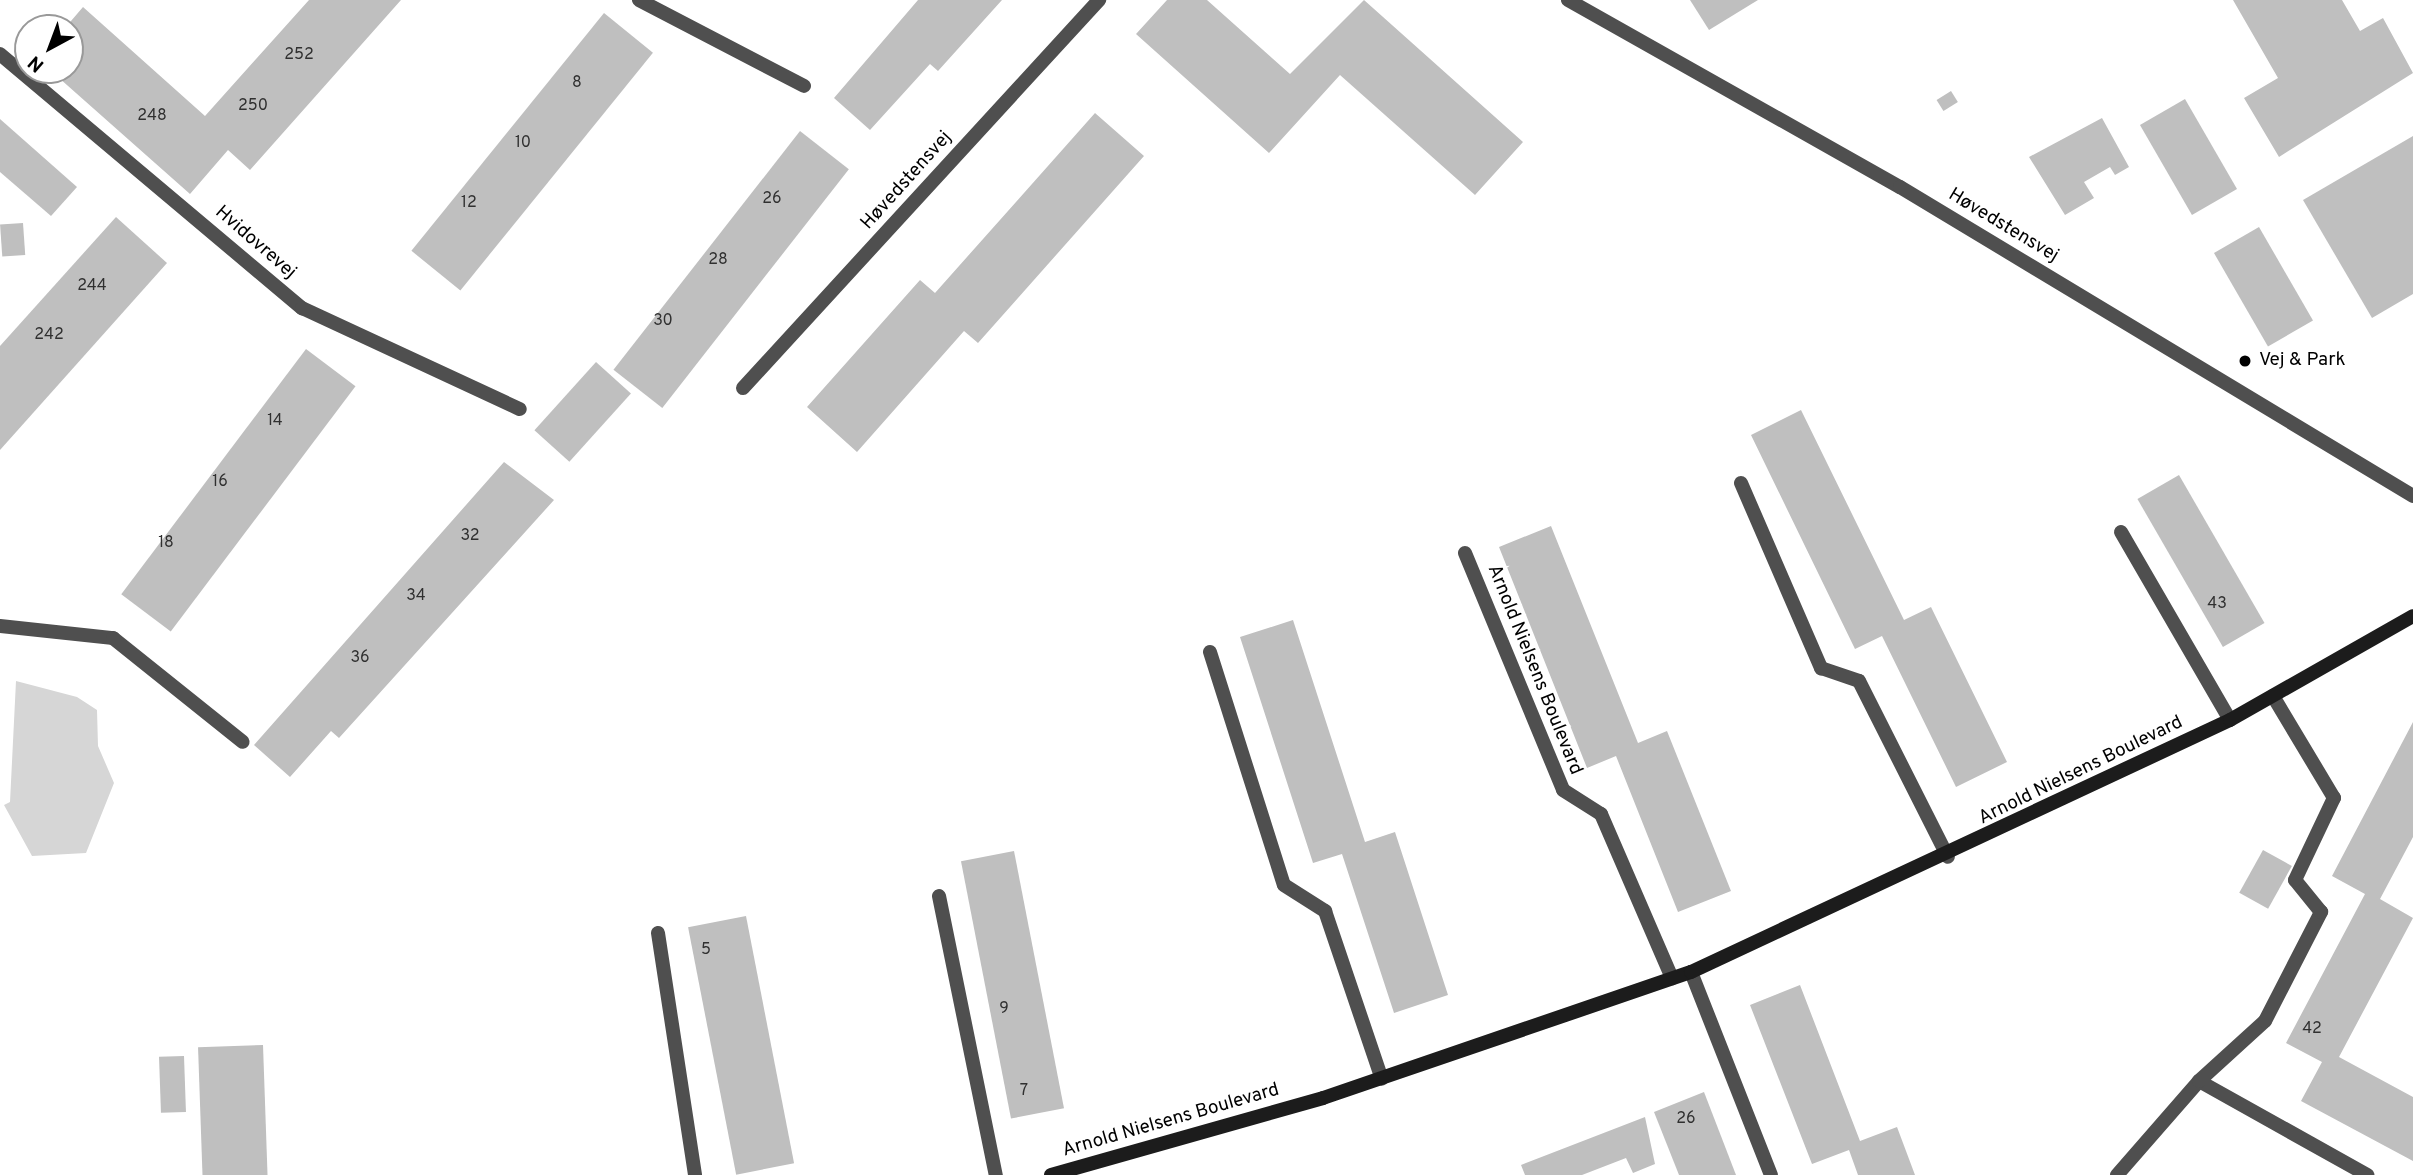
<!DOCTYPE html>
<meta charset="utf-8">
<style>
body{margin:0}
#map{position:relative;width:2413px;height:1175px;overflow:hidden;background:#fff;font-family:Overpass,sans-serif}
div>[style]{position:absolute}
.green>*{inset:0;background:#d6d6d6}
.building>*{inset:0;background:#bfbfbf;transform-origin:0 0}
.street>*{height:14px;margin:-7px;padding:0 7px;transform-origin:7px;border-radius:7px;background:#4f4f4f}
.secondary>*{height:14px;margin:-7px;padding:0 7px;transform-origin:7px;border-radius:7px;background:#1c1c1c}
.dots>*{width:19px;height:19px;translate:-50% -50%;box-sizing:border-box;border:4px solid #fff;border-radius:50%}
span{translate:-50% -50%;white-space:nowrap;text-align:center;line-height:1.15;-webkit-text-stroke:5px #fff;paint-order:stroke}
.number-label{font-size:16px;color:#303030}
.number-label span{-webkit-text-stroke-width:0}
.street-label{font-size:19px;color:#000}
.poi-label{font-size:19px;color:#000}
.left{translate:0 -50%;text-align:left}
.north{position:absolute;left:14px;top:14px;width:70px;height:70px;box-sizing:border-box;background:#fff;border:2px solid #999;border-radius:50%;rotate:221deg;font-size:19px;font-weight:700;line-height:28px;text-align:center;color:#000}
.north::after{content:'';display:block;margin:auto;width:24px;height:32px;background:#000;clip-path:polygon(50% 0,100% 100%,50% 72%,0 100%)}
</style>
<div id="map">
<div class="green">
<i style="clip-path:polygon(16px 681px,77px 697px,97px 710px,98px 746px,114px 783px,86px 853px,32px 856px,4px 805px,10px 802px)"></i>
</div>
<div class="building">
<i style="clip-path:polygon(309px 0,401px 0,250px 170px,228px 150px,190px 194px,50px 70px,70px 70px,70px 28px,65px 28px,83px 7px,205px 116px)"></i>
<i style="clip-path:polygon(918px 0,1002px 0,938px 71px,930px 64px,870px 130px,834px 98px)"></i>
<i style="clip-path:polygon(1167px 0,1207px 0,1290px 74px,1364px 0,1523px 142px,1475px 195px,1340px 75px,1269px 153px,1136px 34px)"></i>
<i style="clip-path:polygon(1690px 0,1758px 0,1709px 30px)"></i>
<i style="clip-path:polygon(2233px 0,2342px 0,2360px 31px,2383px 18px,2413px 73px,2279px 157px,2244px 98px,2278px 78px)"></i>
<i style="left:604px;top:13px;width:63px;height:306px;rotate:39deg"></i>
<i style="left:1951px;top:91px;width:13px;height:17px;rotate:58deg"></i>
<i style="left:2185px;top:99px;width:104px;height:52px;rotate:60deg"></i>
<i style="clip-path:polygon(1095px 113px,1144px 156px,978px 343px,964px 331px,857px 452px,807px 407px,920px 280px,935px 293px)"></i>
<i style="clip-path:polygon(2102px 118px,2129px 167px,2115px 175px,2110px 167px,2084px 182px,2094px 198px,2065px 215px,2029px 157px)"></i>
<i style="clip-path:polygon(0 119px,77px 187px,51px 216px,0 172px)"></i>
<i style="left:800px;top:131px;width:62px;height:303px;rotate:38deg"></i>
<i style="clip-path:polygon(2413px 136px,2413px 294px,2372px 318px,2303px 200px)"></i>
<i style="clip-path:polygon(116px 217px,167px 263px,0 450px,0 346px)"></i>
<i style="left:23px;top:223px;width:32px;height:23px;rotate:86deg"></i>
<i style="left:2259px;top:227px;width:108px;height:52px;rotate:60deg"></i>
<i style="left:306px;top:349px;width:62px;height:307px;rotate:37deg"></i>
<i style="left:596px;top:362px;width:47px;height:92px;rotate:42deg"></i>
<i style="clip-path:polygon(1801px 410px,1904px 620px,1931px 607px,2007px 762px,1956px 787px,1882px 636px,1855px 649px,1751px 435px)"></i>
<i style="clip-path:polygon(504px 462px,554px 500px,339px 738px,331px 731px,290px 777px,254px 745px)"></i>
<i style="left:2179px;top:475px;width:171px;height:48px;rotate:60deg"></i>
<i style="clip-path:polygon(1551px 526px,1638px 743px,1667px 731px,1731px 891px,1678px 912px,1616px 756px,1587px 768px,1499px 547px)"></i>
<i style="clip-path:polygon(1293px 620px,1365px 842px,1395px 832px,1448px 995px,1394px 1013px,1342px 854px,1313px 863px,1240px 637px)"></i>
<i style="clip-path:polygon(2413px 722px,2413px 837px,2380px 899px,2413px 918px,2339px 1057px,2413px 1097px,2413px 1161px,2301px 1101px,2322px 1062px,2286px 1043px,2365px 894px,2332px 876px)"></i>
<i style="left:2263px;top:850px;width:33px;height:49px;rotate:29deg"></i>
<i style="left:1014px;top:851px;width:262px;height:54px;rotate:79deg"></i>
<i style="left:746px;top:916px;width:252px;height:59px;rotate:79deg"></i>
<i style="clip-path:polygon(1800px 985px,1860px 1141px,1897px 1127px,1915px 1175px,1858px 1175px,1849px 1150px,1812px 1164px,1750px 1005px)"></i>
<i style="left:263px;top:1045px;width:130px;height:65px;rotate:88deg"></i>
<i style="left:184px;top:1056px;width:56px;height:25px;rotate:88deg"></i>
<i style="clip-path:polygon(1704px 1092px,1736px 1175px,1679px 1175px,1654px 1112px)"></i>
<i style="clip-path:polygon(1645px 1117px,1655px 1164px,1633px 1173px,1626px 1158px,1582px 1175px,1525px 1175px,1521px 1165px)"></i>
</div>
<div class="street">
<i style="left:639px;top:0;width:186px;rotate:27.5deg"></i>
<i style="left:1568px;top:0;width:381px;rotate:29.4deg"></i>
<i style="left:1900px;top:187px;width:599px;rotate:31.06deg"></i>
<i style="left:0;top:54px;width:395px;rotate:40.1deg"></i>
<i style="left:302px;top:308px;width:240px;rotate:24.9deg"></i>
<i style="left:743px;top:388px;width:527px;rotate:-47.46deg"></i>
<i style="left:1741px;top:483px;width:202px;rotate:66.6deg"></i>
<i style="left:1821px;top:668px;width:40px;rotate:18.9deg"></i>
<i style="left:1859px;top:681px;width:197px;rotate:63.2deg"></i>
<i style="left:2121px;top:532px;width:217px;rotate:59.9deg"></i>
<i style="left:1465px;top:553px;width:256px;rotate:67.5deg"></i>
<i style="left:1563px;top:790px;width:45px;rotate:32.3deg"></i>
<i style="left:1601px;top:814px;width:179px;rotate:66.6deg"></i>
<i style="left:0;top:626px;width:114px;rotate:6.1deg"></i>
<i style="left:113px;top:638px;width:166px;rotate:38.7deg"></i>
<i style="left:1210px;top:652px;width:244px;rotate:72.4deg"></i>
<i style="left:1284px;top:885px;width:49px;rotate:32.4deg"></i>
<i style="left:1325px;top:911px;width:177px;rotate:71.3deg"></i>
<i style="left:939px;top:896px;width:285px;rotate:78.5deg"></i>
<i style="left:658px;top:933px;width:245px;rotate:81.3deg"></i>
<i style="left:1691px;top:972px;width:218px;rotate:68.5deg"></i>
<i style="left:2199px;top:1081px;width:193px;rotate:29.2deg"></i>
<i style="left:2117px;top:1175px;width:125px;rotate:-48.9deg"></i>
<i style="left:2199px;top:1081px;width:89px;rotate:-42.3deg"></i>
<i style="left:2265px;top:1021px;width:123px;rotate:-62.8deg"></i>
<i style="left:2321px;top:912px;width:41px;rotate:-129.1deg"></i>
<i style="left:2295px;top:880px;width:91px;rotate:-64.6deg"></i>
<i style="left:2334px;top:798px;width:119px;rotate:-120.9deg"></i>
</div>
<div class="secondary">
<i style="left:1051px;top:1175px;width:283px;rotate:-15.8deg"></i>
<i style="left:1323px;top:1098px;width:389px;rotate:-18.9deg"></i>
<i style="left:1691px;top:972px;width:595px;rotate:-25.06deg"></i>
<i style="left:2230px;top:720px;width:210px;rotate:-29.6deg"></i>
</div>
<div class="dots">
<i style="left:2245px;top:361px;background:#000"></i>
</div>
<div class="number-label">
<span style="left:299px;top:55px">252</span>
<span style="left:577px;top:83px">8</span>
<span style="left:253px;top:106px">250</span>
<span style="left:152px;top:116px">248</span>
<span style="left:523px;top:143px">10</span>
<span style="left:772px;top:199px">26</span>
<span style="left:469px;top:203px">12</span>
<span style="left:718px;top:260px">28</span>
<span style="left:92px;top:286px">244</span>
<span style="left:663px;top:321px">30</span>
<span style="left:49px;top:335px">242</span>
<span style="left:275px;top:421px">14</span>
<span style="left:220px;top:482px">16</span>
<span style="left:470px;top:536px">32</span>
<span style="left:166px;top:543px">18</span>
<span style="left:416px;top:596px">34</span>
<span style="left:2217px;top:604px">43</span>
<span style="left:360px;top:658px">36</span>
<span style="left:706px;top:950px">5</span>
<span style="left:1004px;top:1009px">9</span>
<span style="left:2312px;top:1029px">42</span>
<span style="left:1024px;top:1091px">7</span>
<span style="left:1686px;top:1119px">26</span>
</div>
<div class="street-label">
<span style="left:907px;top:181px;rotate:-48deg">Høvedstensvej</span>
<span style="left:2003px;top:226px;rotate:31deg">Høvedstensvej</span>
<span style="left:255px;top:243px;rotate:41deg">Hvidovrevej</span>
<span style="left:1534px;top:670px;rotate:68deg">Arnold Nielsens Boulevard</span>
<span style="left:2081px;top:771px;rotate:-26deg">Arnold Nielsens Boulevard</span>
<span style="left:1171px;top:1121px;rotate:-16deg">Arnold Nielsens Boulevard</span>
</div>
<div class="poi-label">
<span class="left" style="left:2259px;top:361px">Vej &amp; Park</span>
</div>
<div class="north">N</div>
</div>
